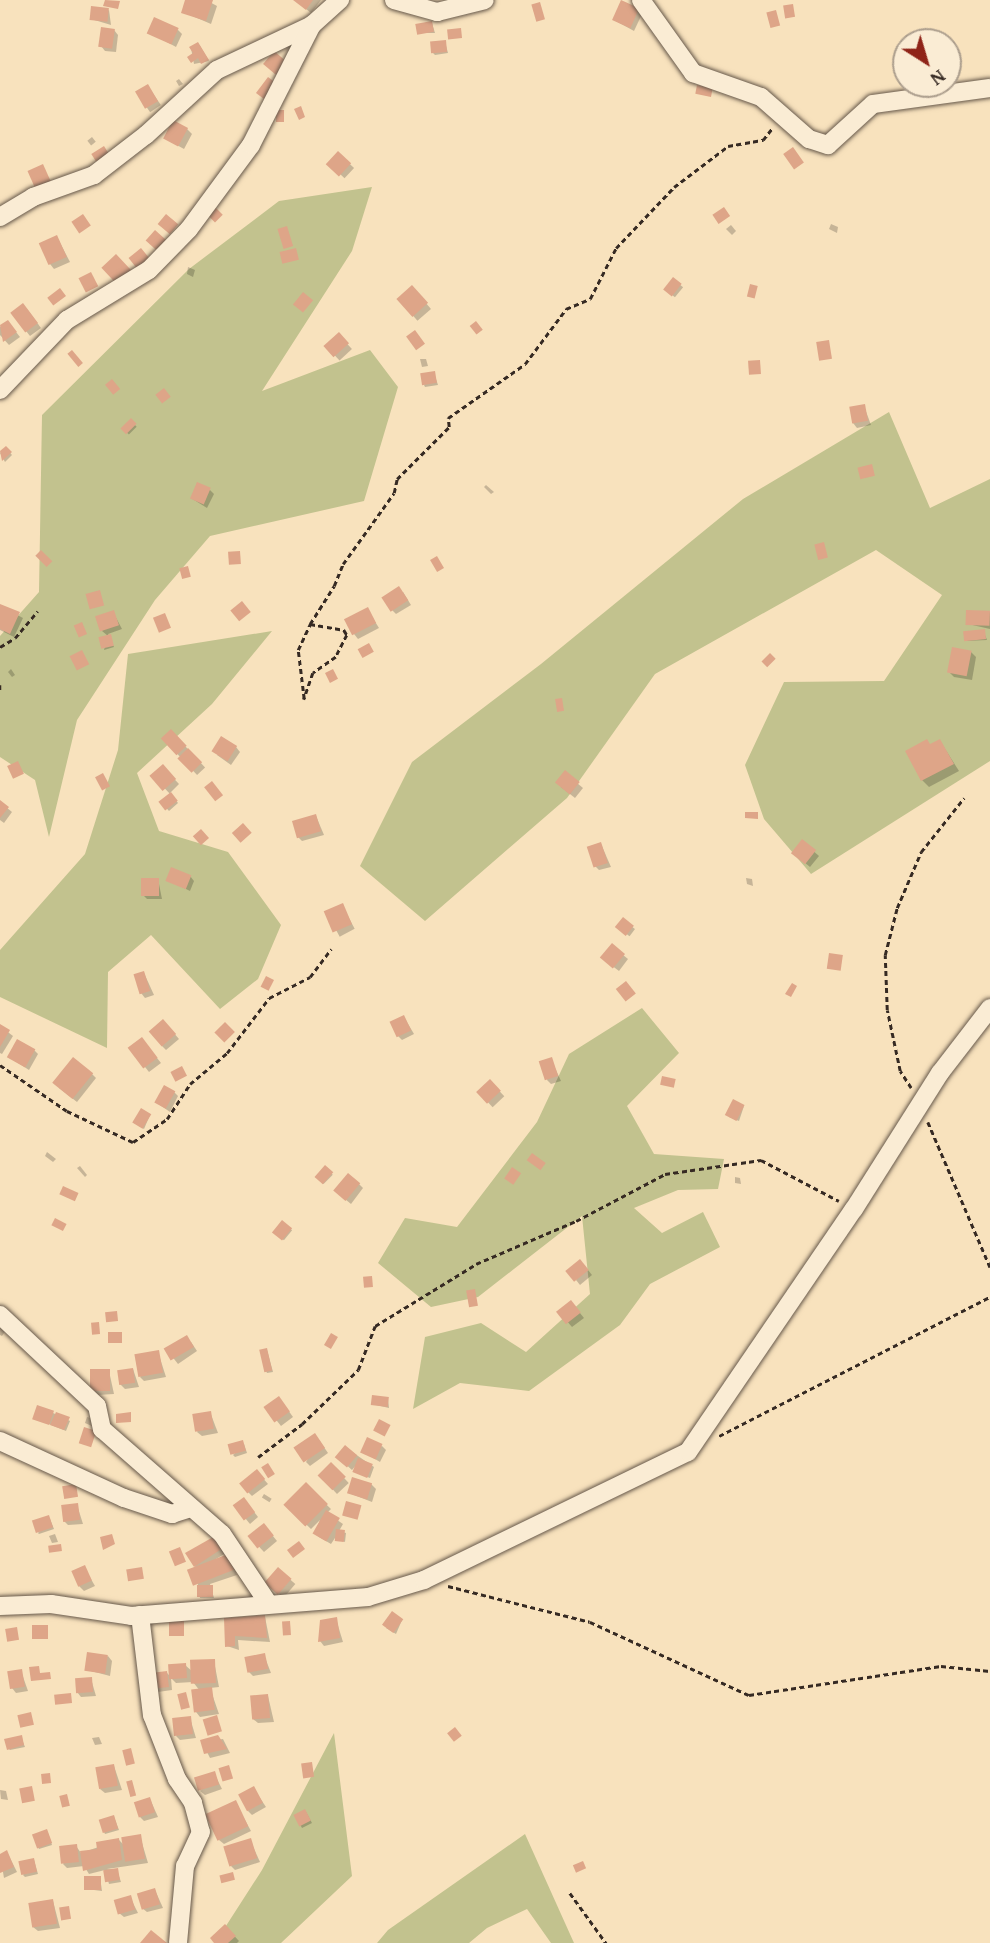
<!DOCTYPE html>
<style>
body{margin:0}
#map{position:relative;width:990px;height:1943px;overflow:hidden;background:#f8e2bd;font-family:"Gentium Book Plus",serif}
div>[style]{position:absolute}
.green>*{inset:0;background:#c2c28e}
.shadow>*{inset:0;background:#0003;transform-origin:0 0}
.building>*{inset:0;background:#dea588;transform-origin:0 0}
.path>*{height:2.5px;margin-top:-1.25px;transform-origin:0;background:repeating-linear-gradient(90deg,#362a23 0 5px,transparent 0 8.5px)}
.roads{filter:drop-shadow(0 0 2px #66584a) drop-shadow(0 0 2px #66584a)}
.street>*{height:18px;margin:-9px;padding:0 9px;transform-origin:9px;border-radius:9px;background:#faecd4}
span{translate:-50% -50%;white-space:nowrap;text-align:center;line-height:1.15;-webkit-text-stroke:5px #faecd4;paint-order:stroke}
.north{position:absolute;left:892px;top:28px;width:70px;height:70px;box-sizing:border-box;background:#faecd4;border:2px solid #ac9e8d;border-radius:50%;rotate:143deg;font-size:19px;font-weight:700;line-height:28px;text-align:center;color:#362a23}
.north::after{content:'';display:block;margin:auto;width:24px;height:32px;background:#8f2418;clip-path:polygon(50% 0,100% 100%,50% 72%,0 100%)}
</style>
<div id="map">
<div class="green">
<i style="clip-path:polygon(372px 187px,352px 251px,262px 391px,370px 350px,398px 387px,364px 501px,210px 536px,155px 600px,77px 720px,49px 837px,35px 780px,0 757px,0 636px,39px 592px,42px 415px,189px 269px,279px 201px)"></i>
<i style="clip-path:polygon(889px 412px,930px 508px,990px 479px,990px 761px,811px 874px,764px 819px,745px 765px,784px 682px,884px 681px,942px 595px,876px 550px,655px 674px,567px 798px,425px 921px,360px 866px,412px 762px,541px 664px,743px 499px)"></i>
<i style="clip-path:polygon(272px 631px,212px 704px,137px 773px,159px 831px,228px 852px,281px 925px,258px 979px,220px 1009px,151px 935px,108px 972px,107px 1048px,0 997px,0 950px,85px 854px,118px 750px,128px 654px)"></i>
<i style="clip-path:polygon(642px 1008px,679px 1053px,627px 1106px,654px 1154px,724px 1159px,718px 1189px,678px 1190px,634px 1208px,662px 1233px,703px 1212px,720px 1247px,650px 1284px,620px 1325px,529px 1391px,460px 1383px,413px 1409px,425px 1337px,481px 1323px,526px 1352px,590px 1294px,582px 1216px,478px 1297px,431px 1307px,378px 1263px,405px 1218px,457px 1227px,537px 1122px,569px 1054px)"></i>
<i style="clip-path:polygon(334px 1733px,352px 1876px,281px 1943px,215px 1943px,262px 1870px)"></i>
<i style="clip-path:polygon(525px 1834px,574px 1943px,551px 1943px,527px 1909px,487px 1928px,469px 1943px,377px 1943px,388px 1930px)"></i>
</div>
<div class="shadow">
<i style="clip-path:polygon(187px 0,206px 0,217px 6px,211px 24px,183px 12px)"></i>
<i style="clip-path:polygon(295px 0,321px 0,311px 13px)"></i>
<i style="clip-path:polygon(109px 10px,111px 25px,91px 19px)"></i>
<i style="clip-path:polygon(638px 10px,642px 14px,634px 31px,614px 20px)"></i>
<i style="clip-path:polygon(432px 23px,435px 33px,418px 33px)"></i>
<i style="clip-path:polygon(114px 30px,118px 35px,116px 52px,105px 51px,101px 46px)"></i>
<i style="clip-path:polygon(178px 30px,182px 34px,176px 47px,149px 32px)"></i>
<i style="clip-path:polygon(445px 42px,448px 53px,435px 55px,433px 53px)"></i>
<i style="clip-path:polygon(200px 46px,209px 61px,194px 64px,191px 48px)"></i>
<i style="clip-path:polygon(179px 79px,183px 84px,179px 86px,176px 81px)"></i>
<i style="left:148px;top:86px;width:23px;height:13px;rotate:56deg"></i>
<i style="clip-path:polygon(187px 129px,192px 134px,184px 149px,166px 139px)"></i>
<i style="left:92px;top:137px;width:6px;height:6px;rotate:51deg"></i>
<i style="left:338px;top:153px;width:22px;height:14px;rotate:43deg"></i>
<i style="clip-path:polygon(831px 224px,838px 227px,837px 233px,829px 229px)"></i>
<i style="clip-path:polygon(731px 225px,736px 231px,732px 235px,726px 229px)"></i>
<i style="clip-path:polygon(57px 237px,70px 262px,54px 269px,50px 264px)"></i>
<i style="clip-path:polygon(188px 267px,195px 270px,193px 277px,187px 274px)"></i>
<i style="left:673px;top:279px;width:13px;height:13px;rotate:39deg"></i>
<i style="left:412px;top:287px;width:29px;height:18px;rotate:49deg"></i>
<i style="clip-path:polygon(27px 309px,41px 328px,30px 336px,26px 331px)"></i>
<i style="clip-path:polygon(8px 322px,20px 337px,9px 345px,0 335px,0 327px)"></i>
<i style="left:339px;top:335px;width:19px;height:17px;rotate:47deg"></i>
<i style="clip-path:polygon(420px 359px,426px 359px,428px 366px,422px 367px)"></i>
<i style="clip-path:polygon(434px 373px,438px 385px,425px 387px,424px 385px)"></i>
<i style="clip-path:polygon(864px 406px,871px 425px,857px 428px,853px 423px)"></i>
<i style="left:131px;top:421px;width:8px;height:11px;rotate:45deg"></i>
<i style="clip-path:polygon(6px 448px,12px 455px,5px 462px,0 453px)"></i>
<i style="clip-path:polygon(486px 485px,494px 492px,491px 494px,484px 487px)"></i>
<i style="clip-path:polygon(210px 490px,214px 494px,207px 508px,191px 498px)"></i>
<i style="clip-path:polygon(403px 592px,411px 605px,396px 614px,392px 610px)"></i>
<i style="clip-path:polygon(0 606px,23px 618px,14px 637px,0 630px)"></i>
<i style="clip-path:polygon(367px 609px,379px 628px,358px 639px,354px 634px)"></i>
<i style="clip-path:polygon(113px 612px,122px 629px,108px 634px,114px 647px,104px 650px,108px 636px,102px 631px)"></i>
<i style="clip-path:polygon(990px 612px,990px 629px,968px 624px)"></i>
<i style="clip-path:polygon(983px 630px,987px 640px,966px 641px)"></i>
<i style="clip-path:polygon(971px 652px,976px 657px,972px 680px,954px 677px,949px 672px)"></i>
<i style="clip-path:polygon(11px 669px,15px 675px,12px 677px,8px 672px)"></i>
<i style="left:171px;top:731px;width:50px;height:11px;rotate:47deg"></i>
<i style="clip-path:polygon(940px 741px,959px 771px,929px 787px,922px 780px,931px 745px)"></i>
<i style="clip-path:polygon(236px 747px,240px 752px,231px 765px,217px 755px)"></i>
<i style="clip-path:polygon(163px 767px,179px 784px,170px 793px,178px 803px,169px 811px,161px 802px,171px 795px,153px 776px)"></i>
<i style="clip-path:polygon(565px 773px,583px 788px,575px 798px,561px 787px)"></i>
<i style="clip-path:polygon(0 802px,12px 812px,4px 823px,0 820px)"></i>
<i style="clip-path:polygon(316px 816px,324px 835px,302px 841px,298px 837px)"></i>
<i style="clip-path:polygon(803px 842px,819px 856px,810px 867px,798px 857px)"></i>
<i style="clip-path:polygon(601px 844px,611px 867px,599px 870px,595px 866px)"></i>
<i style="clip-path:polygon(190px 876px,194px 881px,190px 891px,168px 880px)"></i>
<i style="clip-path:polygon(746px 878px,752px 879px,753px 886px,747px 884px)"></i>
<i style="clip-path:polygon(158px 879px,162px 899px,147px 899px,143px 895px)"></i>
<i style="left:342px;top:905px;width:27px;height:17px;rotate:62deg"></i>
<i style="left:623px;top:920px;width:15px;height:9px;rotate:37deg"></i>
<i style="clip-path:polygon(612px 946px,628px 959px,619px 971px,607px 962px)"></i>
<i style="clip-path:polygon(144px 973px,154px 995px,145px 998px,141px 993px)"></i>
<i style="clip-path:polygon(404px 1017px,414px 1034px,402px 1040px,398px 1036px)"></i>
<i style="clip-path:polygon(167px 1025px,179px 1039px,166px 1050px,162px 1046px)"></i>
<i style="clip-path:polygon(0 1026px,13px 1036px,2px 1054px,0 1053px)"></i>
<i style="clip-path:polygon(146px 1044px,161px 1063px,149px 1072px,145px 1067px)"></i>
<i style="clip-path:polygon(34px 1050px,38px 1054px,29px 1070px,9px 1057px)"></i>
<i style="clip-path:polygon(551px 1059px,561px 1081px,551px 1084px,547px 1080px)"></i>
<i style="clip-path:polygon(92px 1074px,96px 1078px,77px 1102px,59px 1088px)"></i>
<i style="left:490px;top:1081px;width:21px;height:16px;rotate:47deg"></i>
<i style="clip-path:polygon(174px 1092px,178px 1096px,170px 1112px,157px 1103px)"></i>
<i style="clip-path:polygon(744px 1106px,739px 1121px,729px 1117px)"></i>
<i style="clip-path:polygon(150px 1115px,144px 1129px,136px 1124px)"></i>
<i style="clip-path:polygon(47px 1152px,56px 1159px,53px 1162px,45px 1156px)"></i>
<i style="clip-path:polygon(80px 1166px,87px 1175px,85px 1177px,77px 1168px)"></i>
<i style="left:325px;top:1167px;width:11px;height:13px;rotate:45deg"></i>
<i style="clip-path:polygon(735px 1177px,740px 1178px,741px 1184px,735px 1183px)"></i>
<i style="clip-path:polygon(359px 1184px,363px 1188px,351px 1204px,340px 1195px)"></i>
<i style="left:282px;top:1222px;width:13px;height:13px;rotate:39deg"></i>
<i style="clip-path:polygon(584px 1265px,592px 1275px,580px 1285px,576px 1280px)"></i>
<i style="clip-path:polygon(575px 1307px,584px 1318px,572px 1327px,559px 1312px)"></i>
<i style="clip-path:polygon(0 1326px,6px 1330px,2px 1336px,0 1335px)"></i>
<i style="clip-path:polygon(191px 1342px,197px 1351px,178px 1364px,167px 1350px)"></i>
<i style="clip-path:polygon(267px 1350px,273px 1372px,267px 1373px,266px 1371px)"></i>
<i style="clip-path:polygon(158px 1352px,166px 1377px,144px 1381px,140px 1377px)"></i>
<i style="clip-path:polygon(133px 1369px,139px 1387px,125px 1389px,120px 1384px)"></i>
<i style="clip-path:polygon(109px 1371px,114px 1394px,97px 1395px,92px 1390px)"></i>
<i style="clip-path:polygon(388px 1399px,389px 1408px,372px 1404px)"></i>
<i style="clip-path:polygon(283px 1403px,293px 1417px,281px 1426px,266px 1407px)"></i>
<i style="clip-path:polygon(210px 1412px,218px 1433px,202px 1436px,197px 1432px)"></i>
<i style="clip-path:polygon(53px 1413px,70px 1421px,66px 1431px,34px 1418px)"></i>
<i style="clip-path:polygon(87px 1417px,94px 1419px,94px 1427px,85px 1423px)"></i>
<i style="clip-path:polygon(319px 1440px,328px 1453px,310px 1466px,306px 1462px)"></i>
<i style="clip-path:polygon(244px 1444px,247px 1453px,235px 1457px,233px 1455px)"></i>
<i style="clip-path:polygon(382px 1446px,386px 1450px,380px 1462px,363px 1452px)"></i>
<i style="clip-path:polygon(345px 1447px,374px 1467px,370px 1478px,355px 1472px,358px 1463px,352px 1470px,342px 1461px)"></i>
<i style="left:331px;top:1464px;width:26px;height:16px;rotate:47deg"></i>
<i style="clip-path:polygon(261px 1476px,268px 1484px,252px 1496px,248px 1492px)"></i>
<i style="clip-path:polygon(371px 1484px,376px 1489px,372px 1502px,349px 1493px)"></i>
<i style="clip-path:polygon(306px 1485px,331px 1509px,327px 1513px,343px 1524px,339px 1531px,346px 1533px,345px 1542px,335px 1538px,331px 1544px,319px 1537px,315px 1533px,320px 1520px,311px 1529px,286px 1505px)"></i>
<i style="left:264px;top:1494px;width:9px;height:4px;rotate:32deg"></i>
<i style="clip-path:polygon(248px 1504px,258px 1517px,250px 1524px,235px 1506px)"></i>
<i style="clip-path:polygon(77px 1505px,83px 1524px,68px 1525px,64px 1521px)"></i>
<i style="clip-path:polygon(50px 1519px,54px 1529px,39px 1534px,38px 1533px)"></i>
<i style="clip-path:polygon(268px 1530px,277px 1541px,264px 1552px,250px 1537px)"></i>
<i style="clip-path:polygon(55px 1534px,58px 1542px,52px 1543px,49px 1536px)"></i>
<i style="clip-path:polygon(215px 1538px,226px 1553px,216px 1559px,232px 1561px,237px 1575px,210px 1584px,214px 1598px,200px 1598px,195px 1566px)"></i>
<i style="clip-path:polygon(84px 1567px,95px 1586px,84px 1591px,79px 1586px)"></i>
<i style="left:278px;top:1569px;width:23px;height:18px;rotate:41deg"></i>
<i style="clip-path:polygon(265px 1617px,270px 1642px,238px 1640px,239px 1650px,227px 1646px,225px 1620px)"></i>
<i style="clip-path:polygon(336px 1619px,343px 1642px,324px 1646px,320px 1641px)"></i>
<i style="clip-path:polygon(402px 1620px,396px 1634px,386px 1628px)"></i>
<i style="clip-path:polygon(264px 1655px,271px 1673px,253px 1676px,249px 1672px)"></i>
<i style="clip-path:polygon(108px 1656px,112px 1661px,110px 1676px,87px 1670px)"></i>
<i style="clip-path:polygon(214px 1661px,219px 1687px,210px 1688px,219px 1714px,200px 1717px,196px 1712px,200px 1691px,193px 1682px,176px 1683px,171px 1678px,172px 1690px,158px 1692px,154px 1687px,167px 1673px,172px 1678px,185px 1665px,193px 1672px)"></i>
<i style="clip-path:polygon(21px 1671px,28px 1691px,16px 1693px,12px 1688px)"></i>
<i style="clip-path:polygon(91px 1679px,96px 1696px,81px 1697px,77px 1692px)"></i>
<i style="clip-path:polygon(268px 1696px,274px 1722px,258px 1723px,253px 1719px)"></i>
<i style="clip-path:polygon(190px 1718px,196px 1738px,180px 1740px,176px 1736px)"></i>
<i style="clip-path:polygon(21px 1737px,25px 1747px,10px 1750px,9px 1749px)"></i>
<i style="clip-path:polygon(92px 1738px,99px 1737px,102px 1744px,95px 1745px)"></i>
<i style="clip-path:polygon(223px 1739px,230px 1753px,210px 1758px,202px 1742px)"></i>
<i style="clip-path:polygon(114px 1766px,122px 1790px,105px 1793px,100px 1789px)"></i>
<i style="clip-path:polygon(214px 1773px,222px 1789px,205px 1795px,200px 1791px)"></i>
<i style="clip-path:polygon(254px 1789px,266px 1807px,252px 1815px,248px 1811px)"></i>
<i style="clip-path:polygon(0 1790px,6px 1791px,8px 1800px,1px 1799px)"></i>
<i style="clip-path:polygon(150px 1799px,158px 1817px,144px 1821px,140px 1817px)"></i>
<i style="clip-path:polygon(235px 1802px,251px 1831px,224px 1844px,219px 1840px)"></i>
<i style="clip-path:polygon(306px 1812px,312px 1823px,302px 1828px,295px 1816px)"></i>
<i style="clip-path:polygon(114px 1817px,119px 1830px,105px 1834px,104px 1832px)"></i>
<i style="clip-path:polygon(48px 1833px,52px 1845px,39px 1849px,38px 1847px)"></i>
<i style="clip-path:polygon(140px 1836px,148px 1863px,107px 1869px,117px 1870px,121px 1882px,109px 1884px,105px 1870px,89px 1874px,84px 1866px,67px 1868px,63px 1864px,76px 1846px,81px 1853px,119px 1840px,124px 1845px)"></i>
<i style="clip-path:polygon(250px 1840px,260px 1862px,235px 1870px,231px 1866px)"></i>
<i style="clip-path:polygon(7px 1852px,17px 1872px,4px 1878px,0 1855px)"></i>
<i style="clip-path:polygon(34px 1860px,38px 1874px,25px 1877px,23px 1875px)"></i>
<i style="clip-path:polygon(100px 1877px,102px 1891px,86px 1889px)"></i>
<i style="clip-path:polygon(155px 1890px,163px 1908px,147px 1912px,142px 1908px)"></i>
<i style="clip-path:polygon(130px 1897px,138px 1913px,124px 1917px,119px 1913px)"></i>
<i style="clip-path:polygon(53px 1901px,60px 1928px,38px 1931px,33px 1927px)"></i>
<i style="clip-path:polygon(225px 1926px,239px 1941px,237px 1943px,216px 1943px)"></i>
</div>
<div class="building">
<i style="clip-path:polygon(105px 0,120px 1px,118px 9px,103px 6px)"></i>
<i style="clip-path:polygon(185px 0,213px 0,206px 21px,181px 13px)"></i>
<i style="clip-path:polygon(293px 0,313px 0,306px 10px)"></i>
<i style="left:621px;top:0;width:20px;height:22px;rotate:24deg"></i>
<i style="left:540px;top:2px;width:18px;height:9px;rotate:74deg"></i>
<i style="left:793px;top:4px;width:13px;height:10px;rotate:81deg"></i>
<i style="left:91px;top:6px;width:18px;height:14px;rotate:6deg"></i>
<i style="left:776px;top:10px;width:16px;height:10px;rotate:75deg"></i>
<i style="left:154px;top:17px;width:27px;height:18px;rotate:24deg"></i>
<i style="left:432px;top:21px;width:11px;height:17px;rotate:80deg"></i>
<i style="left:101px;top:27px;width:14px;height:20px;rotate:8deg"></i>
<i style="left:461px;top:28px;width:10px;height:14px;rotate:84deg"></i>
<i style="left:446px;top:40px;width:12px;height:16px;rotate:85deg"></i>
<i style="clip-path:polygon(198px 42px,209px 60px,201px 64px,198px 58px,191px 63px,187px 57px,193px 53px,189px 47px)"></i>
<i style="left:274px;top:51px;width:17px;height:17px;rotate:40deg"></i>
<i style="left:268px;top:77px;width:10px;height:20px;rotate:37deg"></i>
<i style="left:148px;top:84px;width:20px;height:15px;rotate:60deg"></i>
<i style="left:697px;top:85px;width:16px;height:9px;rotate:11deg"></i>
<i style="clip-path:polygon(301px 106px,305px 117px,299px 120px,294px 109px)"></i>
<i style="left:276px;top:110px;width:8px;height:12px"></i>
<i style="left:173px;top:120px;width:17px;height:21px;rotate:28deg"></i>
<i style="left:104px;top:146px;width:9px;height:15px;rotate:58deg"></i>
<i style="left:793px;top:147px;width:19px;height:12px;rotate:55deg"></i>
<i style="left:338px;top:151px;width:18px;height:18px;rotate:43deg"></i>
<i style="left:43px;top:164px;width:20px;height:17px;rotate:66deg"></i>
<i style="left:215px;top:207px;width:11px;height:11px;rotate:45deg"></i>
<i style="left:724px;top:207px;width:11px;height:14px;rotate:56deg"></i>
<i style="left:83px;top:214px;width:14px;height:14px;rotate:56deg"></i>
<i style="left:166px;top:214px;width:16px;height:13px;rotate:40deg"></i>
<i style="left:287px;top:226px;width:21px;height:10px;rotate:73deg"></i>
<i style="left:155px;top:230px;width:15px;height:14px;rotate:42deg"></i>
<i style="left:57px;top:235px;width:24px;height:20px;rotate:66deg"></i>
<i style="left:141px;top:248px;width:13px;height:16px;rotate:51deg"></i>
<i style="left:296px;top:248px;width:12px;height:17px;rotate:76deg"></i>
<i style="left:116px;top:254px;width:22px;height:20px;rotate:47deg"></i>
<i style="left:91px;top:272px;width:16px;height:14px;rotate:63deg"></i>
<i style="left:673px;top:277px;width:11px;height:16px;rotate:38deg"></i>
<i style="left:750px;top:284px;width:8px;height:13px;rotate:14deg"></i>
<i style="left:412px;top:285px;width:24px;height:21px;rotate:48deg"></i>
<i style="left:60px;top:288px;width:10px;height:16px;rotate:53deg"></i>
<i style="left:303px;top:292px;width:13px;height:16px;rotate:39deg"></i>
<i style="left:23px;top:303px;width:25px;height:16px;rotate:53deg"></i>
<i style="clip-path:polygon(8px 320px,17px 332px,3px 342px,0 325px)"></i>
<i style="left:476px;top:321px;width:11px;height:8px;rotate:52deg"></i>
<i style="left:415px;top:330px;width:17px;height:11px;rotate:54deg"></i>
<i style="left:339px;top:332px;width:15px;height:21px;rotate:48deg"></i>
<i style="left:829px;top:340px;width:19px;height:13px;rotate:81deg"></i>
<i style="left:72px;top:350px;width:17px;height:6px;rotate:50deg"></i>
<i style="left:760px;top:360px;width:14px;height:12px;rotate:86deg"></i>
<i style="left:435px;top:371px;width:12px;height:15px;rotate:81deg"></i>
<i style="left:112px;top:379px;width:13px;height:9px;rotate:51deg"></i>
<i style="left:164px;top:388px;width:11px;height:11px;rotate:52deg"></i>
<i style="left:865px;top:404px;width:17px;height:16px;rotate:80deg"></i>
<i style="left:131px;top:418px;width:8px;height:15px;rotate:45deg"></i>
<i style="clip-path:polygon(6px 446px,12px 452px,2px 461px,0 451px)"></i>
<i style="left:872px;top:464px;width:12px;height:15px;rotate:76deg"></i>
<i style="left:197px;top:482px;width:15px;height:18px;rotate:23deg"></i>
<i style="left:824px;top:542px;width:16px;height:10px;rotate:76deg"></i>
<i style="left:41px;top:550px;width:16px;height:8px;rotate:45deg"></i>
<i style="left:240px;top:551px;width:13px;height:12px;rotate:86deg"></i>
<i style="left:437px;top:556px;width:14px;height:8px;rotate:60deg"></i>
<i style="left:188px;top:566px;width:11px;height:9px;rotate:75deg"></i>
<i style="left:399px;top:586px;width:17px;height:21px;rotate:57deg"></i>
<i style="left:100px;top:590px;width:16px;height:15px;rotate:75deg"></i>
<i style="left:242px;top:601px;width:14px;height:15px;rotate:51deg"></i>
<i style="clip-path:polygon(0 604px,20px 612px,10px 634px,0 629px)"></i>
<i style="left:368px;top:607px;width:18px;height:27px;rotate:63deg"></i>
<i style="left:114px;top:610px;width:16px;height:20px;rotate:72deg"></i>
<i style="left:966px;top:610px;width:24px;height:15px;rotate:2deg"></i>
<i style="left:165px;top:613px;width:16px;height:13px;rotate:68deg"></i>
<i style="left:82px;top:622px;width:13px;height:9px;rotate:67deg"></i>
<i style="left:985px;top:629px;width:10px;height:22px;rotate:84deg"></i>
<i style="left:111px;top:634px;width:12px;height:13px;rotate:76deg"></i>
<i style="left:369px;top:643px;width:10px;height:13px;rotate:61deg"></i>
<i style="left:952px;top:647px;width:20px;height:26px;rotate:11deg"></i>
<i style="left:82px;top:650px;width:16px;height:14px;rotate:63deg"></i>
<i style="left:770px;top:653px;width:8px;height:12px;rotate:45deg"></i>
<i style="left:333px;top:669px;width:11px;height:9px;rotate:63deg"></i>
<i style="left:562px;top:698px;width:13px;height:7px;rotate:81deg"></i>
<i style="left:171px;top:729px;width:23px;height:14px;rotate:47deg"></i>
<i style="left:221px;top:736px;width:19px;height:18px;rotate:32deg"></i>
<i style="clip-path:polygon(927px 739px,930px 744px,940px 739px,954px 764px,921px 781px,905px 751px)"></i>
<i style="left:188px;top:748px;width:20px;height:15px;rotate:45deg"></i>
<i style="left:18px;top:761px;width:14px;height:12px;rotate:65deg"></i>
<i style="left:163px;top:764px;width:20px;height:18px;rotate:49deg"></i>
<i style="left:565px;top:770px;width:19px;height:16px;rotate:39deg"></i>
<i style="left:103px;top:773px;width:15px;height:9px;rotate:62deg"></i>
<i style="left:212px;top:781px;width:18px;height:10px;rotate:52deg"></i>
<i style="left:171px;top:792px;width:11px;height:16px;rotate:52deg"></i>
<i style="clip-path:polygon(0 800px,9px 807px,0 818px)"></i>
<i style="clip-path:polygon(745px 812px,758px 812px,758px 819px,745px 818px)"></i>
<i style="left:316px;top:814px;width:18px;height:25px;rotate:74deg"></i>
<i style="left:243px;top:823px;width:13px;height:15px;rotate:48deg"></i>
<i style="left:201px;top:829px;width:12px;height:11px;rotate:48deg"></i>
<i style="left:802px;top:839px;width:18px;height:18px;rotate:38deg"></i>
<i style="left:601px;top:842px;width:22px;height:15px;rotate:72deg"></i>
<i style="left:171px;top:867px;width:22px;height:15px;rotate:22deg"></i>
<i style="left:141px;top:878px;width:18px;height:18px"></i>
<i style="left:343px;top:903px;width:23px;height:21px;rotate:67deg"></i>
<i style="left:623px;top:917px;width:14px;height:13px;rotate:39deg"></i>
<i style="left:612px;top:943px;width:17px;height:19px;rotate:40deg"></i>
<i style="left:829px;top:953px;width:14px;height:16px;rotate:8deg"></i>
<i style="left:144px;top:971px;width:21px;height:11px;rotate:73deg"></i>
<i style="left:266px;top:976px;width:9px;height:12px;rotate:27deg"></i>
<i style="left:626px;top:981px;width:16px;height:13px;rotate:52deg"></i>
<i style="clip-path:polygon(792px 983px,797px 986px,791px 997px,785px 994px)"></i>
<i style="left:404px;top:1015px;width:17px;height:16px;rotate:65deg"></i>
<i style="left:163px;top:1019px;width:20px;height:19px;rotate:49deg"></i>
<i style="left:225px;top:1022px;width:14px;height:15px;rotate:45deg"></i>
<i style="clip-path:polygon(0 1024px,10px 1030px,0 1047px)"></i>
<i style="left:142px;top:1037px;width:26px;height:18px;rotate:53deg"></i>
<i style="left:17px;top:1039px;width:21px;height:21px;rotate:29deg"></i>
<i style="left:73px;top:1057px;width:26px;height:33px;rotate:39deg"></i>
<i style="left:552px;top:1057px;width:20px;height:14px;rotate:72deg"></i>
<i style="left:182px;top:1066px;width:11px;height:13px;rotate:63deg"></i>
<i style="left:662px;top:1076px;width:14px;height:9px;rotate:12deg"></i>
<i style="left:490px;top:1079px;width:16px;height:19px;rotate:47deg"></i>
<i style="left:164px;top:1085px;width:13px;height:20px;rotate:29deg"></i>
<i style="left:733px;top:1099px;width:13px;height:18px;rotate:27deg"></i>
<i style="left:141px;top:1108px;width:12px;height:17px;rotate:31deg"></i>
<i style="left:532px;top:1153px;width:17px;height:9px;rotate:36deg"></i>
<i style="left:325px;top:1165px;width:11px;height:16px;rotate:41deg"></i>
<i style="left:512px;top:1167px;width:11px;height:14px;rotate:34deg"></i>
<i style="left:348px;top:1173px;width:16px;height:23px;rotate:40deg"></i>
<i style="left:63px;top:1186px;width:17px;height:9px;rotate:24deg"></i>
<i style="left:55px;top:1218px;width:13px;height:8px;rotate:27deg"></i>
<i style="left:282px;top:1220px;width:13px;height:16px;rotate:39deg"></i>
<i style="left:580px;top:1259px;width:14px;height:19px;rotate:51deg"></i>
<i style="left:372px;top:1276px;width:11px;height:9px;rotate:85deg"></i>
<i style="left:475px;top:1289px;width:17px;height:9px;rotate:80deg"></i>
<i style="left:571px;top:1300px;width:16px;height:19px;rotate:52deg"></i>
<i style="left:117px;top:1311px;width:10px;height:12px;rotate:84deg"></i>
<i style="left:99px;top:1322px;width:12px;height:8px;rotate:85deg"></i>
<i style="left:122px;top:1332px;width:11px;height:14px;rotate:90deg"></i>
<i style="left:331px;top:1333px;width:8px;height:14px;rotate:30deg"></i>
<i style="left:187px;top:1335px;width:14px;height:27px;rotate:60deg"></i>
<i style="left:267px;top:1348px;width:23px;height:8px;rotate:77deg"></i>
<i style="left:159px;top:1350px;width:23px;height:25px;rotate:80deg"></i>
<i style="left:133px;top:1368px;width:15px;height:16px;rotate:82deg"></i>
<i style="left:90px;top:1369px;width:20px;height:22px"></i>
<i style="left:372px;top:1395px;width:17px;height:10px;rotate:7deg"></i>
<i style="left:279px;top:1396px;width:19px;height:19px;rotate:55deg"></i>
<i style="left:37px;top:1405px;width:18px;height:15px;rotate:19deg"></i>
<i style="left:211px;top:1411px;width:18px;height:19px;rotate:81deg"></i>
<i style="clip-path:polygon(56px 1412px,70px 1417px,64px 1430px,50px 1425px)"></i>
<i style="clip-path:polygon(131px 1412px,131px 1422px,116px 1423px,116px 1414px)"></i>
<i style="left:379px;top:1419px;width:13px;height:13px;rotate:27deg"></i>
<i style="left:84px;top:1427px;width:13px;height:17px;rotate:18deg"></i>
<i style="left:315px;top:1433px;width:18px;height:26px;rotate:56deg"></i>
<i style="left:367px;top:1437px;width:17px;height:17px;rotate:24deg"></i>
<i style="left:243px;top:1440px;width:11px;height:16px;rotate:75deg"></i>
<i style="left:345px;top:1445px;width:16px;height:16px;rotate:40deg"></i>
<i style="left:358px;top:1458px;width:16px;height:15px;rotate:22deg"></i>
<i style="left:331px;top:1462px;width:21px;height:19px;rotate:45deg"></i>
<i style="left:268px;top:1463px;width:13px;height:8px;rotate:58deg"></i>
<i style="left:257px;top:1469px;width:13px;height:23px;rotate:51deg"></i>
<i style="left:352px;top:1477px;width:21px;height:17px;rotate:17deg"></i>
<i style="left:306px;top:1482px;width:31px;height:32px;rotate:45deg"></i>
<i style="left:76px;top:1484px;width:13px;height:14px;rotate:81deg"></i>
<i style="left:244px;top:1497px;width:19px;height:14px;rotate:54deg"></i>
<i style="left:346px;top:1501px;width:16px;height:15px;rotate:15deg"></i>
<i style="left:78px;top:1503px;width:17px;height:17px;rotate:83deg"></i>
<i style="left:326px;top:1510px;width:16px;height:27px;rotate:30deg"></i>
<i style="left:49px;top:1515px;width:13px;height:18px;rotate:72deg"></i>
<i style="left:264px;top:1523px;width:16px;height:21px;rotate:52deg"></i>
<i style="left:336px;top:1529px;width:9px;height:12px;rotate:6deg"></i>
<i style="clip-path:polygon(112px 1534px,115px 1544px,103px 1550px,100px 1537px)"></i>
<i style="clip-path:polygon(215px 1536px,223px 1548px,194px 1567px,185px 1553px)"></i>
<i style="left:299px;top:1541px;width:10px;height:15px;rotate:53deg"></i>
<i style="left:61px;top:1544px;width:7px;height:13px;rotate:82deg"></i>
<i style="left:180px;top:1547px;width:16px;height:12px;rotate:68deg"></i>
<i style="left:228px;top:1554px;width:17px;height:44px;rotate:69deg"></i>
<i style="left:85px;top:1565px;width:17px;height:15px;rotate:66deg"></i>
<i style="left:142px;top:1567px;width:12px;height:16px;rotate:81deg"></i>
<i style="left:278px;top:1567px;width:18px;height:21px;rotate:41deg"></i>
<i style="left:197px;top:1585px;width:16px;height:12px"></i>
<i style="left:392px;top:1611px;width:14px;height:17px;rotate:36deg"></i>
<i style="clip-path:polygon(265px 1615px,267px 1638px,235px 1636px,235px 1646px,225px 1647px,224px 1618px)"></i>
<i style="clip-path:polygon(337px 1617px,340px 1638px,318px 1642px,320px 1620px)"></i>
<i style="left:184px;top:1621px;width:15px;height:15px;rotate:90deg"></i>
<i style="left:290px;top:1621px;width:14px;height:8px;rotate:86deg"></i>
<i style="left:32px;top:1625px;width:16px;height:14px"></i>
<i style="left:17px;top:1627px;width:13px;height:12px;rotate:81deg"></i>
<i style="left:87px;top:1652px;width:21px;height:19px;rotate:8deg"></i>
<i style="left:265px;top:1653px;width:16px;height:21px;rotate:79deg"></i>
<i style="left:215px;top:1659px;width:24px;height:25px;rotate:88deg"></i>
<i style="left:186px;top:1663px;width:15px;height:18px;rotate:86deg"></i>
<i style="clip-path:polygon(39px 1666px,40px 1673px,50px 1672px,51px 1679px,31px 1681px,29px 1667px)"></i>
<i style="left:22px;top:1669px;width:18px;height:15px;rotate:81deg"></i>
<i style="left:167px;top:1671px;width:16px;height:16px;rotate:83deg"></i>
<i style="left:92px;top:1677px;width:15px;height:17px;rotate:86deg"></i>
<i style="left:212px;top:1687px;width:23px;height:21px;rotate:83deg"></i>
<i style="left:186px;top:1692px;width:16px;height:9px;rotate:76deg"></i>
<i style="left:71px;top:1693px;width:10px;height:17px;rotate:84deg"></i>
<i style="left:268px;top:1694px;width:24px;height:18px;rotate:85deg"></i>
<i style="left:31px;top:1712px;width:13px;height:14px;rotate:77deg"></i>
<i style="left:217px;top:1715px;width:17px;height:15px;rotate:73deg"></i>
<i style="left:191px;top:1716px;width:18px;height:19px;rotate:84deg"></i>
<i style="left:455px;top:1727px;width:11px;height:10px;rotate:52deg"></i>
<i style="clip-path:polygon(22px 1735px,24px 1745px,7px 1750px,4px 1739px)"></i>
<i style="clip-path:polygon(218px 1735px,227px 1749px,204px 1754px,200px 1740px)"></i>
<i style="left:131px;top:1748px;width:16px;height:9px;rotate:76deg"></i>
<i style="left:312px;top:1762px;width:15px;height:11px;rotate:82deg"></i>
<i style="left:114px;top:1764px;width:22px;height:19px;rotate:80deg"></i>
<i style="left:229px;top:1765px;width:14px;height:11px;rotate:73deg"></i>
<i style="left:215px;top:1771px;width:14px;height:22px;rotate:73deg"></i>
<i style="left:50px;top:1773px;width:10px;height:9px;rotate:84deg"></i>
<i style="left:132px;top:1780px;width:16px;height:6px;rotate:75deg"></i>
<i style="left:32px;top:1786px;width:15px;height:13px;rotate:79deg"></i>
<i style="left:254px;top:1786px;width:19px;height:18px;rotate:62deg"></i>
<i style="left:67px;top:1794px;width:12px;height:8px;rotate:76deg"></i>
<i style="left:150px;top:1797px;width:16px;height:17px;rotate:72deg"></i>
<i style="left:236px;top:1800px;width:29px;height:34px;rotate:65deg"></i>
<i style="left:305px;top:1809px;width:13px;height:13px;rotate:63deg"></i>
<i style="left:114px;top:1815px;width:14px;height:16px;rotate:73deg"></i>
<i style="left:47px;top:1829px;width:15px;height:16px;rotate:70deg"></i>
<i style="left:141px;top:1834px;width:25px;height:20px;rotate:81deg"></i>
<i style="clip-path:polygon(119px 1838px,122px 1860px,83px 1871px,80px 1851px,97px 1849px,96px 1842px)"></i>
<i style="left:251px;top:1838px;width:21px;height:29px;rotate:73deg"></i>
<i style="left:77px;top:1844px;width:18px;height:18px;rotate:84deg"></i>
<i style="clip-path:polygon(7px 1850px,14px 1867px,0 1873px,0 1854px)"></i>
<i style="left:34px;top:1858px;width:14px;height:16px;rotate:78deg"></i>
<i style="left:583px;top:1861px;width:8px;height:11px;rotate:67deg"></i>
<i style="left:118px;top:1868px;width:12px;height:15px;rotate:81deg"></i>
<i style="left:233px;top:1872px;width:8px;height:14px;rotate:76deg"></i>
<i style="left:84px;top:1876px;width:17px;height:14px"></i>
<i style="left:155px;top:1888px;width:17px;height:19px;rotate:73deg"></i>
<i style="left:131px;top:1895px;width:15px;height:18px;rotate:74deg"></i>
<i style="left:53px;top:1899px;width:25px;height:25px;rotate:81deg"></i>
<i style="left:69px;top:1906px;width:13px;height:10px;rotate:81deg"></i>
<i style="clip-path:polygon(225px 1924px,236px 1936px,228px 1943px,214px 1943px,210px 1938px)"></i>
<i style="clip-path:polygon(151px 1930px,167px 1943px,140px 1943px)"></i>
</div>
<div class="path">
<i style="left:310px;top:624px;width:35px;rotate:10deg"></i>
<i style="left:344px;top:630px;width:6px;rotate:59deg"></i>
<i style="left:347px;top:635px;width:25px;rotate:117deg"></i>
<i style="left:336px;top:657px;width:28px;rotate:145deg"></i>
<i style="left:313px;top:673px;width:28px;rotate:109deg"></i>
<i style="left:304px;top:699px;width:49px;rotate:-97deg"></i>
<i style="left:298px;top:650px;width:29px;rotate:-65deg"></i>
<i style="left:310px;top:624px;width:45px;rotate:-57.7deg"></i>
<i style="left:334px;top:586px;width:24px;rotate:-68deg"></i>
<i style="left:343px;top:564px;width:87px;rotate:-54.3deg"></i>
<i style="left:394px;top:493px;width:14px;rotate:-78deg"></i>
<i style="left:397px;top:479px;width:74px;rotate:-45deg"></i>
<i style="left:449px;top:427px;width:9px;rotate:-96deg"></i>
<i style="left:448px;top:418px;width:94px;rotate:-35deg"></i>
<i style="left:525px;top:364px;width:69px;rotate:-53.3deg"></i>
<i style="left:566px;top:309px;width:26px;rotate:-23deg"></i>
<i style="left:590px;top:299px;width:57px;rotate:-63deg"></i>
<i style="left:616px;top:248px;width:84px;rotate:-46.4deg"></i>
<i style="left:674px;top:187px;width:68px;rotate:-37.2deg"></i>
<i style="left:728px;top:146px;width:36px;rotate:-10deg"></i>
<i style="left:763px;top:140px;width:16px;rotate:-52deg"></i>
<i style="left:0;top:647px;width:17px;rotate:-31deg"></i>
<i style="left:15px;top:638px;width:35px;rotate:-50deg"></i>
<i style="left:0;top:685px;width:5px;rotate:90deg"></i>
<i style="left:0;top:1065px;width:81px;rotate:34.5deg"></i>
<i style="left:67px;top:1111px;width:73px;rotate:25.2deg"></i>
<i style="left:133px;top:1142px;width:41px;rotate:-34.1deg"></i>
<i style="left:167px;top:1119px;width:42px;rotate:-56.7deg"></i>
<i style="left:190px;top:1084px;width:48px;rotate:-40deg"></i>
<i style="left:227px;top:1053px;width:69px;rotate:-52.6deg"></i>
<i style="left:269px;top:998px;width:46px;rotate:-27.1deg"></i>
<i style="left:310px;top:977px;width:35px;rotate:-53deg"></i>
<i style="left:911px;top:1088px;width:20px;rotate:-123deg"></i>
<i style="left:900px;top:1071px;width:62px;rotate:-102deg"></i>
<i style="left:887px;top:1010px;width:55px;rotate:-92.1deg"></i>
<i style="left:885px;top:955px;width:49px;rotate:-75.7deg"></i>
<i style="left:897px;top:908px;width:61px;rotate:-66.8deg"></i>
<i style="left:921px;top:852px;width:69px;rotate:-51.5deg"></i>
<i style="left:928px;top:1122px;width:158px;rotate:66.8deg"></i>
<i style="left:719px;top:1436px;width:305px;rotate:-27.2deg"></i>
<i style="left:258px;top:1457px;width:55px;rotate:-36.9deg"></i>
<i style="left:302px;top:1424px;width:78px;rotate:-44deg"></i>
<i style="left:358px;top:1370px;width:47px;rotate:-68.9deg"></i>
<i style="left:375px;top:1326px;width:119px;rotate:-31.5deg"></i>
<i style="left:476px;top:1264px;width:109px;rotate:-23.3deg"></i>
<i style="left:576px;top:1221px;width:101px;rotate:-27.8deg"></i>
<i style="left:665px;top:1174px;width:97px;rotate:-8.3deg"></i>
<i style="left:761px;top:1160px;width:88px;rotate:27.7deg"></i>
<i style="left:448px;top:1586px;width:146px;rotate:14.2deg"></i>
<i style="left:590px;top:1622px;width:175px;rotate:24.7deg"></i>
<i style="left:749px;top:1695px;width:194px;rotate:-8.6deg"></i>
<i style="left:941px;top:1666px;width:49px;rotate:5.8deg"></i>
<i style="left:570px;top:1893px;width:62px;rotate:54.2deg"></i>
</div>
<div class="roads">
<div class="street">
<i style="left:394px;top:0;width:45px;rotate:15.6deg"></i>
<i style="left:437px;top:12px;width:49px;rotate:-14deg"></i>
<i style="left:641px;top:0;width:90px;rotate:54.5deg"></i>
<i style="left:693px;top:73px;width:72px;rotate:19.4deg"></i>
<i style="left:761px;top:97px;width:64px;rotate:41.2deg"></i>
<i style="left:809px;top:139px;width:20px;rotate:18deg"></i>
<i style="left:828px;top:145px;width:61px;rotate:-42.3deg"></i>
<i style="left:873px;top:104px;width:118px;rotate:-7.8deg"></i>
<i style="left:0;top:217px;width:39px;rotate:-31deg"></i>
<i style="left:33px;top:197px;width:65px;rotate:-19.8deg"></i>
<i style="left:94px;top:175px;width:66px;rotate:-37.6deg"></i>
<i style="left:146px;top:135px;width:96px;rotate:-42.5deg"></i>
<i style="left:217px;top:70px;width:105px;rotate:-25.3deg"></i>
<i style="left:312px;top:25px;width:38px;rotate:-42deg"></i>
<i style="left:0;top:390px;width:97px;rotate:-46.3deg"></i>
<i style="left:67px;top:320px;width:96px;rotate:-31.4deg"></i>
<i style="left:149px;top:270px;width:57px;rotate:-45.7deg"></i>
<i style="left:189px;top:229px;width:104px;rotate:-53.6deg"></i>
<i style="left:251px;top:145px;width:135px;rotate:-63.1deg"></i>
<i style="left:0;top:1315px;width:133px;rotate:43.2deg"></i>
<i style="left:97px;top:1406px;width:24px;rotate:78deg"></i>
<i style="left:102px;top:1429px;width:159px;rotate:41.2deg"></i>
<i style="left:222px;top:1534px;width:83px;rotate:56.3deg"></i>
<i style="left:0;top:1441px;width:136px;rotate:24.7deg"></i>
<i style="left:124px;top:1498px;width:51px;rotate:18.4deg"></i>
<i style="left:172px;top:1514px;width:19px;rotate:-18deg"></i>
<i style="left:0;top:1606px;width:51px;rotate:-2.2deg"></i>
<i style="left:51px;top:1604px;width:81px;rotate:8.5deg"></i>
<i style="left:131px;top:1616px;width:238px;rotate:-4.6deg"></i>
<i style="left:368px;top:1597px;width:59px;rotate:-16.9deg"></i>
<i style="left:424px;top:1580px;width:293px;rotate:-25.9deg"></i>
<i style="left:688px;top:1452px;width:294px;rotate:-55.7deg"></i>
<i style="left:854px;top:1209px;width:161px;rotate:-57.7deg"></i>
<i style="left:940px;top:1073px;width:82px;rotate:-52.4deg"></i>
<i style="left:140px;top:1615px;width:101px;rotate:83.2deg"></i>
<i style="left:152px;top:1715px;width:69px;rotate:68.7deg"></i>
<i style="left:177px;top:1779px;width:29px;rotate:56deg"></i>
<i style="left:193px;top:1803px;width:30px;rotate:75deg"></i>
<i style="left:201px;top:1832px;width:38px;rotate:115deg"></i>
<i style="left:185px;top:1866px;width:77px;rotate:95.2deg"></i>
</div>
</div>
<div class="north">N</div>
</div>
